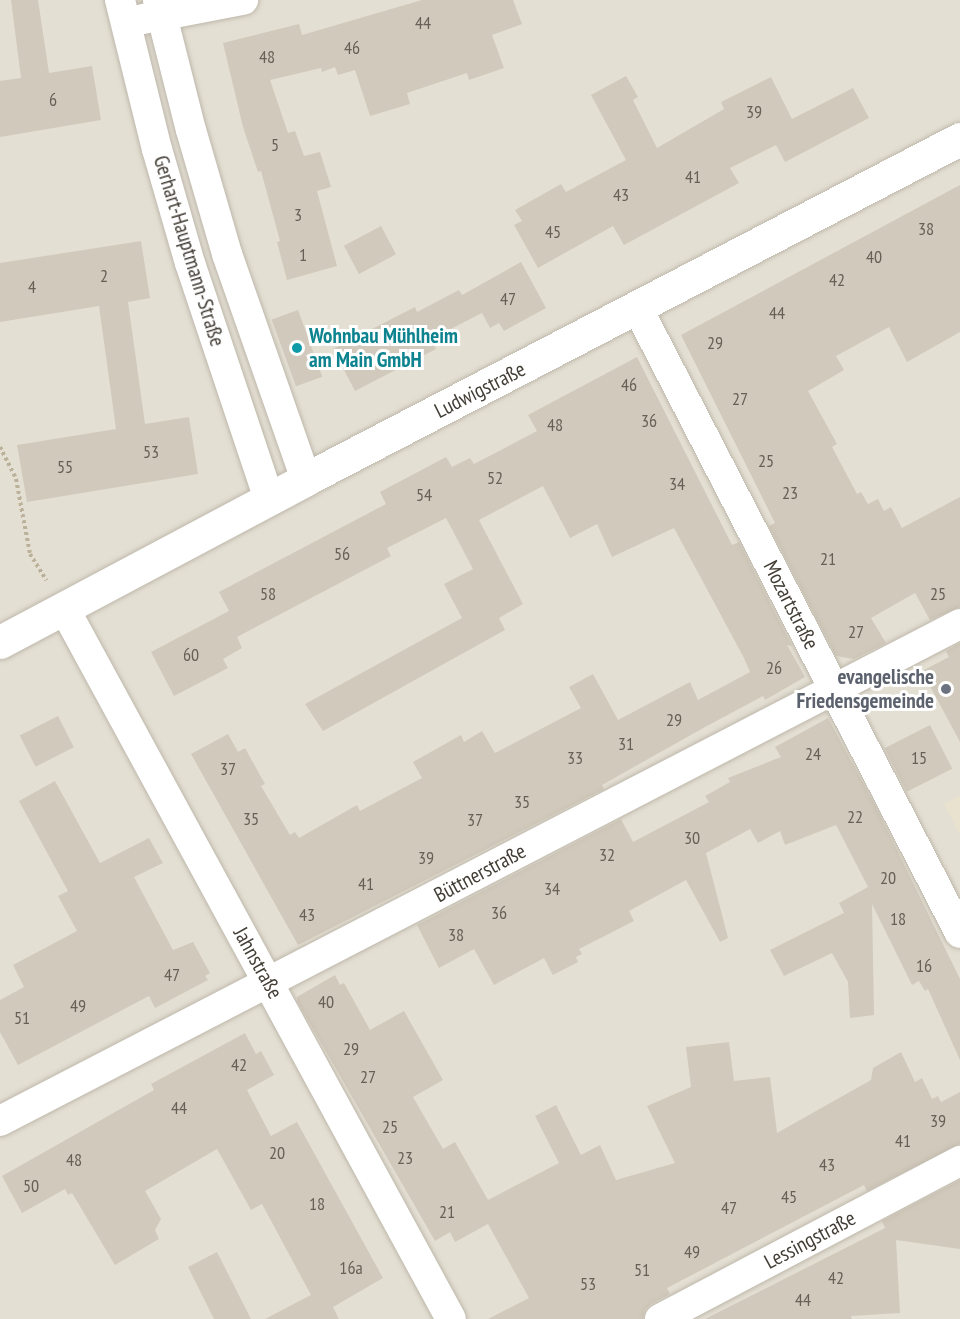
<!DOCTYPE html>
<meta charset="utf-8">
<style>
body{margin:0}
#map{position:relative;width:960px;height:1319px;overflow:hidden;background:#f0ede4;font-family:"PT Sans Narrow",sans-serif}
div>[style]{position:absolute}
.residential>*{inset:0;background:#e4dfd3;transform-origin:0 0}
.education>*{inset:0;background:#e8e2cf}
.building>*{inset:0;background:#d1c9bb;transform-origin:0 0}
.path>*{height:4px;margin-top:-2px;transform-origin:0;background:repeating-linear-gradient(90deg,#bbb19a 0 3px,transparent 0 6px)}
.roads{filter:drop-shadow(0 0 2px #beb8ab) drop-shadow(0 0 2px #beb8ab)}
.minor>*{height:30px;margin:-15px;padding:0 15px;transform-origin:15px;border-radius:15px;background:#fff}
.tertiary>*{height:33px;margin:-16.5px;padding:0 16.5px;transform-origin:16.5px;border-radius:16.5px;background:#fff}
.dots>*{width:16px;height:16px;translate:-50% -50%;box-sizing:border-box;border:3px solid #fff;border-radius:50%}
span{translate:-50% -50%;white-space:nowrap;text-align:center;line-height:1.15;-webkit-text-stroke:6px #fff;paint-order:stroke}
.number-label{font-size:18px;color:#666056}
.number-label span{-webkit-text-stroke-width:0}
.street-label{font-size:21px;color:#423d35}
.culture-label{font-size:21px;color:#0d838f;font-weight:700}
.left{translate:0 -50%;text-align:left}
.worship-label{font-size:21px;color:#5b616d;font-weight:700}
.right{translate:-100% -50%;text-align:right}
</style>
<div id="map">
<div class="residential">
<i style="left:0;top:0;width:960px;height:1319px"></i>
</div>
<div class="education">
<i style="clip-path:polygon(960px 796px,960px 835px,944px 804px)"></i>
</div>
<div class="building">
<i style="clip-path:polygon(11px 0,38px 0,49px 73px,92px 66px,101px 120px,0 137px,0 81px,21px 78px)"></i>
<i style="clip-path:polygon(422px 0,513px 0,522px 24px,492px 35px,504px 68px,469px 80px,467px 73px,407px 93px,410px 104px,370px 116px,355px 70px,338px 75px,335px 67px,322px 72px,321px 68px,270px 80px,288px 133px,295px 131px,304px 156px,320px 152px,331px 187px,317px 191px,337px 266px,287px 280px,277px 242px,280px 241px,261px 171px,258px 172px,243px 127px,223px 43px,299px 24px,302px 35px)"></i>
<i style="clip-path:polygon(626px 76px,638px 97px,633px 100px,657px 148px,724px 109px,721px 102px,771px 77px,792px 119px,853px 88px,869px 118px,785px 162px,776px 145px,730px 168px,739px 183px,624px 245px,613px 226px,538px 268px,514px 225px,522px 221px,515px 210px,561px 184px,566px 192px,626px 160px,591px 95px)"></i>
<i style="clip-path:polygon(960px 185px,960px 332px,907px 362px,889px 327px,836px 356px,844px 370px,808px 391px,837px 444px,832px 447px,857px 494px,861px 492px,868px 504px,878px 499px,884px 511px,891px 507px,902px 528px,960px 497px,960px 607px,930px 620px,915px 593px,871px 618px,886px 643px,854px 659px,836px 656px,769px 526px,775px 523px,681px 335px)"></i>
<i style="left:381px;top:226px;width:32px;height:42px;rotate:62deg"></i>
<i style="clip-path:polygon(141px 241px,150px 298px,128px 302px,145px 424px,189px 417px,198px 474px,27px 502px,17px 445px,116px 429px,99px 306px,0 322px,0 263px)"></i>
<i style="clip-path:polygon(521px 262px,546px 308px,504px 331px,499px 323px,490px 328px,482px 313px,431px 339px,436px 349px,355px 391px,333px 349px,415px 307px,417px 312px,459px 290px,462px 295px)"></i>
<i style="left:298px;top:310px;width:71px;height:28px;rotate:70deg"></i>
<i style="clip-path:polygon(637px 357px,732px 545px,739px 542px,792px 646px,787px 645px,805px 677px,765px 700px,763px 696px,705px 727px,602px 785px,604px 789px,298px 945px,191px 754px,228px 734px,238px 752px,245px 748px,265px 784px,261px 786px,290px 835px,295px 832px,299px 838px,357px 805px,360px 811px,422px 778px,413px 762px,461px 735px,464px 742px,482px 731px,495px 753px,581px 708px,569px 687px,593px 674px,618px 720px,690px 682px,698px 700px,750px 672px,744px 658px,674px 528px,612px 557px,597px 524px,570px 538px,543px 486px,479px 520px,523px 604px,499px 618px,505px 630px,323px 731px,305px 704px,462px 618px,444px 584px,473px 569px,446px 518px,387px 548px,391px 556px,237px 637px,242px 648px,223px 659px,228px 668px,174px 696px,151px 652px,229px 611px,219px 592px,386px 504px,380px 492px,446px 457px,452px 467px,470px 458px,474px 464px,537px 431px,528px 415px)"></i>
<i style="clip-path:polygon(960px 643px,960px 742px,922px 671px,949px 657px,946px 651px)"></i>
<i style="left:58px;top:716px;width:35px;height:43px;rotate:63deg"></i>
<i style="clip-path:polygon(828px 718px,876px 807px,960px 979px,960px 1060px,928px 989px,925px 991px,919px 981px,912px 985px,872px 904px,874px 1015px,850px 1018px,848px 982px,832px 953px,784px 976px,770px 950px,844px 913px,839px 903px,868px 887px,836px 825px,785px 845px,780px 831px,758px 843px,750px 829px,706px 853px,728px 938px,720px 942px,686px 880px,629px 911px,634px 921px,579px 949px,582px 954px,576px 957px,578px 962px,553px 975px,544px 958px,494px 985px,474px 949px,439px 968px,417px 925px,621px 819px,633px 842px,709px 802px,705px 796px,730px 782px,728px 778px,781px 757px,775px 747px)"></i>
<i style="left:930px;top:725px;width:49px;height:51px;rotate:63deg"></i>
<i style="clip-path:polygon(55px 781px,100px 863px,149px 838px,163px 863px,134px 877px,173px 950px,193px 942px,210px 973px,205px 976px,208px 980px,155px 1008px,149px 996px,18px 1065px,0 1032px,0 1000px,24px 987px,13px 965px,77px 931px,58px 896px,68px 891px,19px 801px)"></i>
<i style="clip-path:polygon(335px 975px,340px 985px,344px 983px,370px 1030px,404px 1011px,443px 1080px,413px 1097px,443px 1149px,455px 1142px,488px 1200px,559px 1163px,535px 1116px,556px 1105px,581px 1155px,600px 1145px,616px 1180px,675px 1163px,647px 1106px,691px 1087px,686px 1047px,729px 1042px,734px 1081px,770px 1077px,777px 1133px,871px 1080px,873px 1068px,901px 1052px,915px 1082px,922px 1078px,932px 1099px,938px 1096px,941px 1102px,960px 1092px,960px 1144px,867px 1191px,864px 1185px,667px 1288px,670px 1294px,651px 1304px,645px 1310px,643px 1319px,488px 1319px,529px 1298px,488px 1224px,455px 1242px,450px 1232px,435px 1241px,297px 1001px,297px 997px)"></i>
<i style="clip-path:polygon(245px 1033px,256px 1054px,261px 1051px,274px 1075px,247px 1090px,271px 1136px,297px 1122px,383px 1278px,333px 1307px,339px 1319px,265px 1319px,311px 1295px,262px 1204px,251px 1210px,217px 1149px,145px 1191px,161px 1219px,155px 1230px,159px 1239px,115px 1265px,72px 1193px,68px 1195px,65px 1189px,22px 1213px,2px 1176px,154px 1090px,151px 1084px)"></i>
<i style="clip-path:polygon(960px 1180px,960px 1249px,896px 1240px,900px 1313px,851px 1316px,852px 1319px,705px 1319px,885px 1228px,882px 1221px)"></i>
<i style="clip-path:polygon(217px 1252px,251px 1319px,214px 1319px,188px 1267px)"></i>
</div>
<div class="path">
<i style="left:0;top:447px;width:36px;rotate:63deg"></i>
<i style="left:16px;top:479px;width:76px;rotate:79.4deg"></i>
<i style="left:30px;top:554px;width:31px;rotate:58deg"></i>
</div>
<div class="roads">
<div class="minor">
<i style="left:120px;top:0;width:154px;rotate:76.1deg"></i>
<i style="left:157px;top:149px;width:119px;rotate:73.9deg"></i>
<i style="left:190px;top:263px;width:249px;rotate:71.5deg"></i>
<i style="left:158px;top:0;width:134px;rotate:75.8deg"></i>
<i style="left:191px;top:130px;width:129px;rotate:73.8deg"></i>
<i style="left:227px;top:254px;width:238px;rotate:70.7deg"></i>
<i style="left:143px;top:19px;width:102px;rotate:-10.8deg"></i>
<i style="left:638px;top:309px;width:702px;rotate:62.71deg"></i>
<i style="left:64px;top:608px;width:809px;rotate:61.44deg"></i>
<i style="left:0;top:1121px;width:1081px;rotate:-27.37deg"></i>
<i style="left:660px;top:1319px;width:339px;rotate:-27.8deg"></i>
</div>
<div class="tertiary">
<i style="left:0;top:642px;width:347px;rotate:-28deg"></i>
<i style="left:306px;top:479px;width:737px;rotate:-27.47deg"></i>
</div>
</div>
<div class="dots">
<i style="left:297px;top:348px;background:#0f9aa8"></i>
<i style="left:946px;top:689px;background:#6b7280"></i>
</div>
<div class="number-label">
<span style="left:423px;top:23px">44</span>
<span style="left:352px;top:48px">46</span>
<span style="left:267px;top:57px">48</span>
<span style="left:53px;top:100px">6</span>
<span style="left:754px;top:112px">39</span>
<span style="left:275px;top:145px">5</span>
<span style="left:693px;top:177px">41</span>
<span style="left:621px;top:195px">43</span>
<span style="left:298px;top:215px">3</span>
<span style="left:926px;top:229px">38</span>
<span style="left:553px;top:232px">45</span>
<span style="left:303px;top:255px">1</span>
<span style="left:874px;top:257px">40</span>
<span style="left:104px;top:276px">2</span>
<span style="left:837px;top:280px">42</span>
<span style="left:32px;top:287px">4</span>
<span style="left:508px;top:299px">47</span>
<span style="left:777px;top:313px">44</span>
<span style="left:715px;top:343px">29</span>
<span style="left:629px;top:385px">46</span>
<span style="left:740px;top:399px">27</span>
<span style="left:649px;top:421px">36</span>
<span style="left:555px;top:425px">48</span>
<span style="left:151px;top:452px">53</span>
<span style="left:766px;top:461px">25</span>
<span style="left:65px;top:467px">55</span>
<span style="left:495px;top:478px">52</span>
<span style="left:677px;top:484px">34</span>
<span style="left:790px;top:493px">23</span>
<span style="left:424px;top:495px">54</span>
<span style="left:342px;top:554px">56</span>
<span style="left:828px;top:559px">21</span>
<span style="left:268px;top:594px">58</span>
<span style="left:938px;top:594px">25</span>
<span style="left:856px;top:632px">27</span>
<span style="left:191px;top:655px">60</span>
<span style="left:774px;top:668px">26</span>
<span style="left:674px;top:720px">29</span>
<span style="left:626px;top:744px">31</span>
<span style="left:813px;top:754px">24</span>
<span style="left:575px;top:758px">33</span>
<span style="left:919px;top:758px">15</span>
<span style="left:228px;top:769px">37</span>
<span style="left:522px;top:802px">35</span>
<span style="left:855px;top:817px">22</span>
<span style="left:251px;top:819px">35</span>
<span style="left:475px;top:820px">37</span>
<span style="left:692px;top:838px">30</span>
<span style="left:607px;top:855px">32</span>
<span style="left:426px;top:858px">39</span>
<span style="left:888px;top:878px">20</span>
<span style="left:366px;top:884px">41</span>
<span style="left:552px;top:889px">34</span>
<span style="left:499px;top:913px">36</span>
<span style="left:307px;top:915px">43</span>
<span style="left:898px;top:919px">18</span>
<span style="left:456px;top:935px">38</span>
<span style="left:924px;top:966px">16</span>
<span style="left:172px;top:975px">47</span>
<span style="left:326px;top:1002px">40</span>
<span style="left:78px;top:1006px">49</span>
<span style="left:22px;top:1018px">51</span>
<span style="left:351px;top:1049px">29</span>
<span style="left:239px;top:1065px">42</span>
<span style="left:368px;top:1077px">27</span>
<span style="left:179px;top:1108px">44</span>
<span style="left:938px;top:1121px">39</span>
<span style="left:390px;top:1127px">25</span>
<span style="left:903px;top:1141px">41</span>
<span style="left:277px;top:1153px">20</span>
<span style="left:405px;top:1158px">23</span>
<span style="left:74px;top:1160px">48</span>
<span style="left:827px;top:1165px">43</span>
<span style="left:31px;top:1186px">50</span>
<span style="left:789px;top:1197px">45</span>
<span style="left:317px;top:1204px">18</span>
<span style="left:729px;top:1208px">47</span>
<span style="left:447px;top:1212px">21</span>
<span style="left:692px;top:1252px">49</span>
<span style="left:351px;top:1268px">16a</span>
<span style="left:642px;top:1270px">51</span>
<span style="left:836px;top:1278px">42</span>
<span style="left:588px;top:1284px">53</span>
<span style="left:803px;top:1300px">44</span>
</div>
<div class="street-label">
<span style="left:189px;top:251px;rotate:73deg">Gerhart-Hauptmann-Straße</span>
<span style="left:480px;top:390px;rotate:-27deg">Ludwigstraße</span>
<span style="left:791px;top:605px;rotate:63deg">Mozartstraße</span>
<span style="left:480px;top:873px;rotate:-28deg">Büttnerstraße</span>
<span style="left:258px;top:963px;rotate:61deg">Jahnstraße</span>
<span style="left:810px;top:1240px;rotate:-28deg">Lessingstraße</span>
</div>
<div class="culture-label">
<span class="left" style="left:309px;top:348px">Wohnbau Mühlheim<br>am Main GmbH</span>
</div>
<div class="worship-label">
<span class="right" style="left:934px;top:689px">evangelische<br>Friedensgemeinde</span>
</div>
</div>
